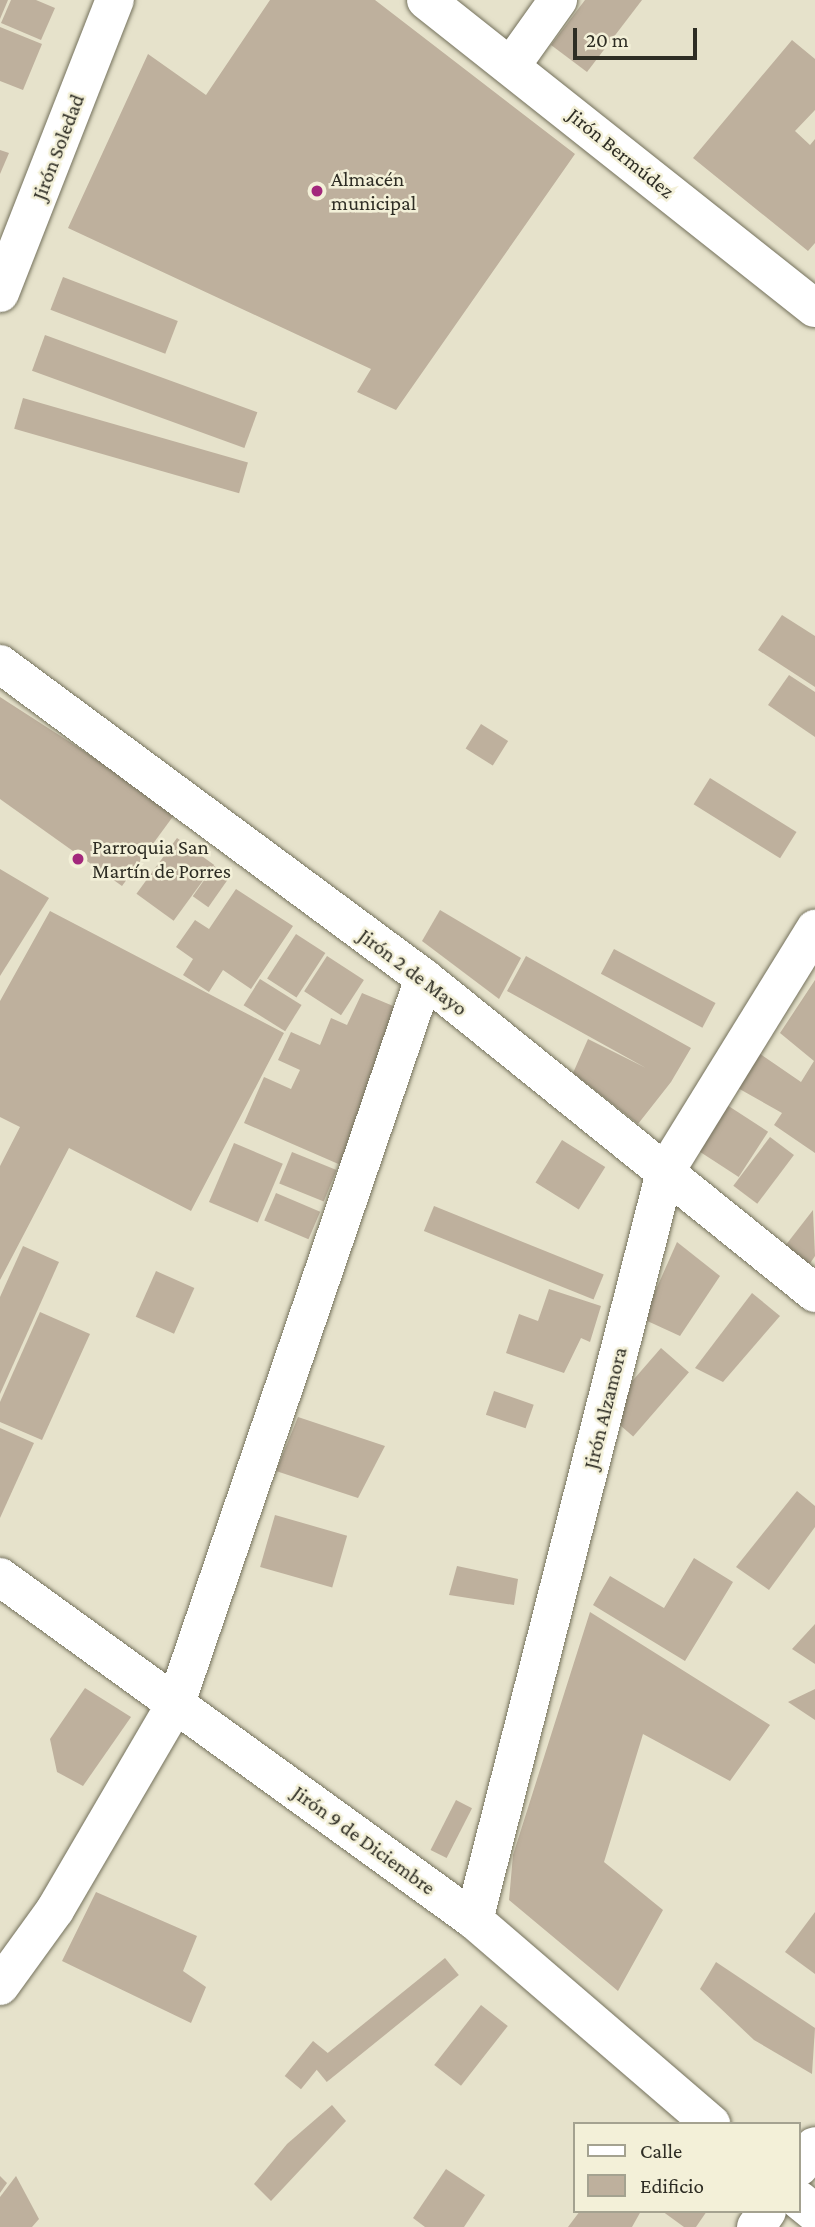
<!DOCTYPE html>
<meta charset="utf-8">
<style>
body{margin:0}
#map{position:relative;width:815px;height:2227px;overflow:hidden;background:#e6e2cb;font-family:"Crimson Pro",serif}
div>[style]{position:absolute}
.building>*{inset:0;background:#beb09d;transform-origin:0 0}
.roads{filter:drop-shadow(0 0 2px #74715c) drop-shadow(0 0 2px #74715c)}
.street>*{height:38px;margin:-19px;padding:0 19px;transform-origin:19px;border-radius:19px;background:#fff}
.dots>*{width:19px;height:19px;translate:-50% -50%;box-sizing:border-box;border:4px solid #f3f0d8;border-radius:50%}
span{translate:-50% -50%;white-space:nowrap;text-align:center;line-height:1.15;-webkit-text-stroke:5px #f3f0d8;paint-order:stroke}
.street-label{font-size:21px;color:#2e2d24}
.poi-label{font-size:21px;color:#2e2d24}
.left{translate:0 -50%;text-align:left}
.legend{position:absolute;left:573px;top:2122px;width:228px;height:91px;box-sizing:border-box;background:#f3f0d8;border:2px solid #a4a290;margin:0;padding:9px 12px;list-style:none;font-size:21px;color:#2e2d24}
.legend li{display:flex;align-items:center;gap:14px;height:35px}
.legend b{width:35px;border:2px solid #a4a290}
.scale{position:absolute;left:573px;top:28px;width:124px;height:32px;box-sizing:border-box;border:4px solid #2e2d24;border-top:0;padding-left:9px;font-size:21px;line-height:24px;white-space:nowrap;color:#2e2d24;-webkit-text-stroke:5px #f3f0d8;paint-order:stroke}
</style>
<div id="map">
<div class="building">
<i style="clip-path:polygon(0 0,8px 0,0 19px)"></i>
<i style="clip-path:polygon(11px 0,36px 0,55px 8px,41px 40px,1px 23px)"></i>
<i style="clip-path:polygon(270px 0,375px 0,575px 154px,396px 410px,357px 392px,371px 369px,68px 228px,148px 54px,206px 95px)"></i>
<i style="clip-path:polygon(585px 0,642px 0,587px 72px,551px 45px)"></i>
<i style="clip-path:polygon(0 27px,42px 44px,23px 90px,0 81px)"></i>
<i style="clip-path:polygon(792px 40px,815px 59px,815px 110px,795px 131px,810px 145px,815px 139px,815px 243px,808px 251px,693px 158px)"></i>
<i style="clip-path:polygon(0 150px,9px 153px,0 174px)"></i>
<i style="left:63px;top:277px;width:123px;height:35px;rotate:21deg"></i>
<i style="left:45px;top:335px;width:226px;height:38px;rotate:20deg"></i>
<i style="left:23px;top:398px;width:234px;height:32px;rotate:16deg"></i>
<i style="clip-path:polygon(782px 615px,815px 636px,815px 687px,758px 650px)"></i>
<i style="clip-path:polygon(789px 675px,815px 692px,815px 737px,768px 705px)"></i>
<i style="clip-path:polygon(0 697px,177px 811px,122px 886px,0 799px)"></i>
<i style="left:481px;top:724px;width:32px;height:29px;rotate:32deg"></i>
<i style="left:710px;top:778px;width:102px;height:31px;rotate:32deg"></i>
<i style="left:177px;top:838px;width:46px;height:69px;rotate:36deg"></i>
<i style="left:214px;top:866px;width:19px;height:37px;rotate:35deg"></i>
<i style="clip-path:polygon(0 869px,49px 898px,0 976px)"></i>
<i style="clip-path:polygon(236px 889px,293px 926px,251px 989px,223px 970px,209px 992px,183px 975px,193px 959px,176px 947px,195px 920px,209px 929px)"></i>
<i style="clip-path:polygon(440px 910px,521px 958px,499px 999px,422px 941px)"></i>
<i style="clip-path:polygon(50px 911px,284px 1033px,191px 1211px,69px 1148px,0 1280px,0 1166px,20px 1127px,0 1117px,0 1001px)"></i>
<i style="left:296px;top:934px;width:35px;height:53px;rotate:33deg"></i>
<i style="left:614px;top:949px;width:115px;height:28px;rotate:28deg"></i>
<i style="left:327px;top:956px;width:44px;height:42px;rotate:33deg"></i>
<i style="clip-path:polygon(526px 956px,691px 1048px,671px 1082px,638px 1124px,573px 1073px,588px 1039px,646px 1068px,507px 991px)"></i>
<i style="left:260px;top:979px;width:49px;height:31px;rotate:32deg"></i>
<i style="clip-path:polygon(815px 980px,815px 1153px,774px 1125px,782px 1113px,736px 1087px,756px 1051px,801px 1082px,814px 1061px,780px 1033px)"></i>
<i style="clip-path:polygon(362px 993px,410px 1013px,343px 1166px,244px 1123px,264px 1077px,291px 1089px,300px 1070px,278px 1060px,291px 1032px,320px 1045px,331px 1018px,347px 1025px)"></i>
<i style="left:727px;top:1105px;width:49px;height:54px;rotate:33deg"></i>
<i style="left:770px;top:1137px;width:30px;height:61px;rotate:37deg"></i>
<i style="left:562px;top:1140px;width:51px;height:50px;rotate:32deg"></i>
<i style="left:234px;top:1143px;width:53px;height:64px;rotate:23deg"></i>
<i style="left:292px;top:1152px;width:48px;height:34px;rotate:22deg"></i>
<i style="left:276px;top:1193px;width:48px;height:30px;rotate:23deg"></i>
<i style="left:434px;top:1206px;width:183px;height:27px;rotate:22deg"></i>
<i style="clip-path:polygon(813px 1210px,815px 1256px,809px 1265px,785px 1246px)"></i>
<i style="clip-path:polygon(677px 1242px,720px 1276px,680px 1336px,643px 1319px)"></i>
<i style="clip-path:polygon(23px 1246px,59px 1262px,0 1394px,0 1297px)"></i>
<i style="left:156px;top:1271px;width:42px;height:50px;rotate:24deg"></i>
<i style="clip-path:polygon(549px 1289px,601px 1306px,590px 1342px,581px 1338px,564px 1373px,506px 1353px,519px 1314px,538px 1321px)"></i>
<i style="clip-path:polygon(752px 1293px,780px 1316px,723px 1382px,695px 1368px)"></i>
<i style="clip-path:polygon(40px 1312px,90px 1334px,42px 1440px,0 1422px,0 1402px)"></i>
<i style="left:661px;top:1348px;width:37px;height:85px;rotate:41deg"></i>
<i style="left:494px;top:1391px;width:42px;height:25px;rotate:19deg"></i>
<i style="clip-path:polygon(298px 1417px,385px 1446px,358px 1498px,276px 1471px)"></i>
<i style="clip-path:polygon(0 1428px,34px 1443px,0 1518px)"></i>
<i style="clip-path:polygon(797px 1491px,815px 1506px,815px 1527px,769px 1590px,736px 1567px)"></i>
<i style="left:275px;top:1515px;width:75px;height:54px;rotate:16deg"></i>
<i style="clip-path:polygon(694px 1558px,733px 1582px,685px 1661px,593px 1605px,610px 1576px,664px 1608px)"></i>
<i style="clip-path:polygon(457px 1566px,518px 1579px,514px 1605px,449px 1595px)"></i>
<i style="clip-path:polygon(590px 1612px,770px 1725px,730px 1781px,643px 1734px,604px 1862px,663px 1910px,618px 1991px,509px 1900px,513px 1855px)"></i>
<i style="clip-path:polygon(815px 1624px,815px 1664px,792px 1649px)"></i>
<i style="clip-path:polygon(85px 1688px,131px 1717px,83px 1786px,57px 1772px,50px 1739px)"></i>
<i style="clip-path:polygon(815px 1689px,815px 1720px,788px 1702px)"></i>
<i style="left:456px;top:1800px;width:18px;height:56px;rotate:27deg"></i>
<i style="clip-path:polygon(96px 1892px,197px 1936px,183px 1971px,206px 1987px,191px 2023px,62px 1961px)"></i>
<i style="clip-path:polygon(815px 1912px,815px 1974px,785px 1952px)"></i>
<i style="left:445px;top:1958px;width:22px;height:170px;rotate:51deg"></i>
<i style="clip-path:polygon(716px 1962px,815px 2028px,812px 2074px,754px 2040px,700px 1989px)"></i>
<i style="left:481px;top:2005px;width:34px;height:76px;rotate:38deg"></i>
<i style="left:313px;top:2041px;width:21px;height:45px;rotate:39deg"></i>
<i style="clip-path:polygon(332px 2105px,346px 2121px,271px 2201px,254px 2184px,287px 2144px)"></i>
<i style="clip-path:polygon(446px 2169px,485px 2195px,464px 2227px,425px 2227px,413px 2218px)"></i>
<i style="clip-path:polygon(0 2176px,7px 2183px,0 2193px)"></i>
<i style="clip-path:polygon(16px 2176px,39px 2219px,32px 2227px,0 2227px,0 2197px)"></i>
<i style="clip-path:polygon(580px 2211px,641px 2211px,632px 2227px,568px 2227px)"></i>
<i style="clip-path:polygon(662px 2211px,707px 2211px,696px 2227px,684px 2227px)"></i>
</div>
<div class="roads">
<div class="street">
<i style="left:426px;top:0;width:496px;rotate:38.4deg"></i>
<i style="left:511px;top:66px;width:81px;rotate:-54.5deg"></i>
<i style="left:0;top:293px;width:315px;rotate:-68.6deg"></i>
<i style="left:0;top:664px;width:528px;rotate:36.52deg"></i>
<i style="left:424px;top:978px;width:502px;rotate:38.86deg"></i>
<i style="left:0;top:1577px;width:585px;rotate:35.89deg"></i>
<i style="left:474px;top:1920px;width:313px;rotate:40.7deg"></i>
<i style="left:474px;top:1920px;width:772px;rotate:-75.68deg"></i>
<i style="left:665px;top:1172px;width:286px;rotate:-58.3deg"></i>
<i style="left:0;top:1986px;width:94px;rotate:-54.1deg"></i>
<i style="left:55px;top:1910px;width:240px;rotate:-59.7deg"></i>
<i style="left:176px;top:1703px;width:766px;rotate:-71.12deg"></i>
<i style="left:799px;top:2167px;width:26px;rotate:-53deg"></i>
<i style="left:799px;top:2200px;width:21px;rotate:39deg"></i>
<i style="left:756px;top:2227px;width:19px;rotate:-55deg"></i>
</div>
</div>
<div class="dots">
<i style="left:317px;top:191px;background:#a3287c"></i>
<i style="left:78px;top:859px;background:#a3287c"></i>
</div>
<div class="street-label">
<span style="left:58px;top:147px;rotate:-69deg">Jirón Soledad</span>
<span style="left:621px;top:153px;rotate:39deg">Jirón Bermúdez</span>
<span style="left:413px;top:972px;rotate:37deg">Jirón 2 de Mayo</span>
<span style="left:605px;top:1408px;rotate:-76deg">Jirón Alzamora</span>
<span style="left:364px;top:1840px;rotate:36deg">Jirón 9 de Diciembre</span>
</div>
<div class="poi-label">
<span class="left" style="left:331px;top:191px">Almacén<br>municipal</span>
<span class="left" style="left:92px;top:859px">Parroquia San<br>Martín de Porres</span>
</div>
<ul class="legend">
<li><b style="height:9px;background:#fff"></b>Calle</li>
<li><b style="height:19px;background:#beb09d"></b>Edificio</li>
</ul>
<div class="scale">20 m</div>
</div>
